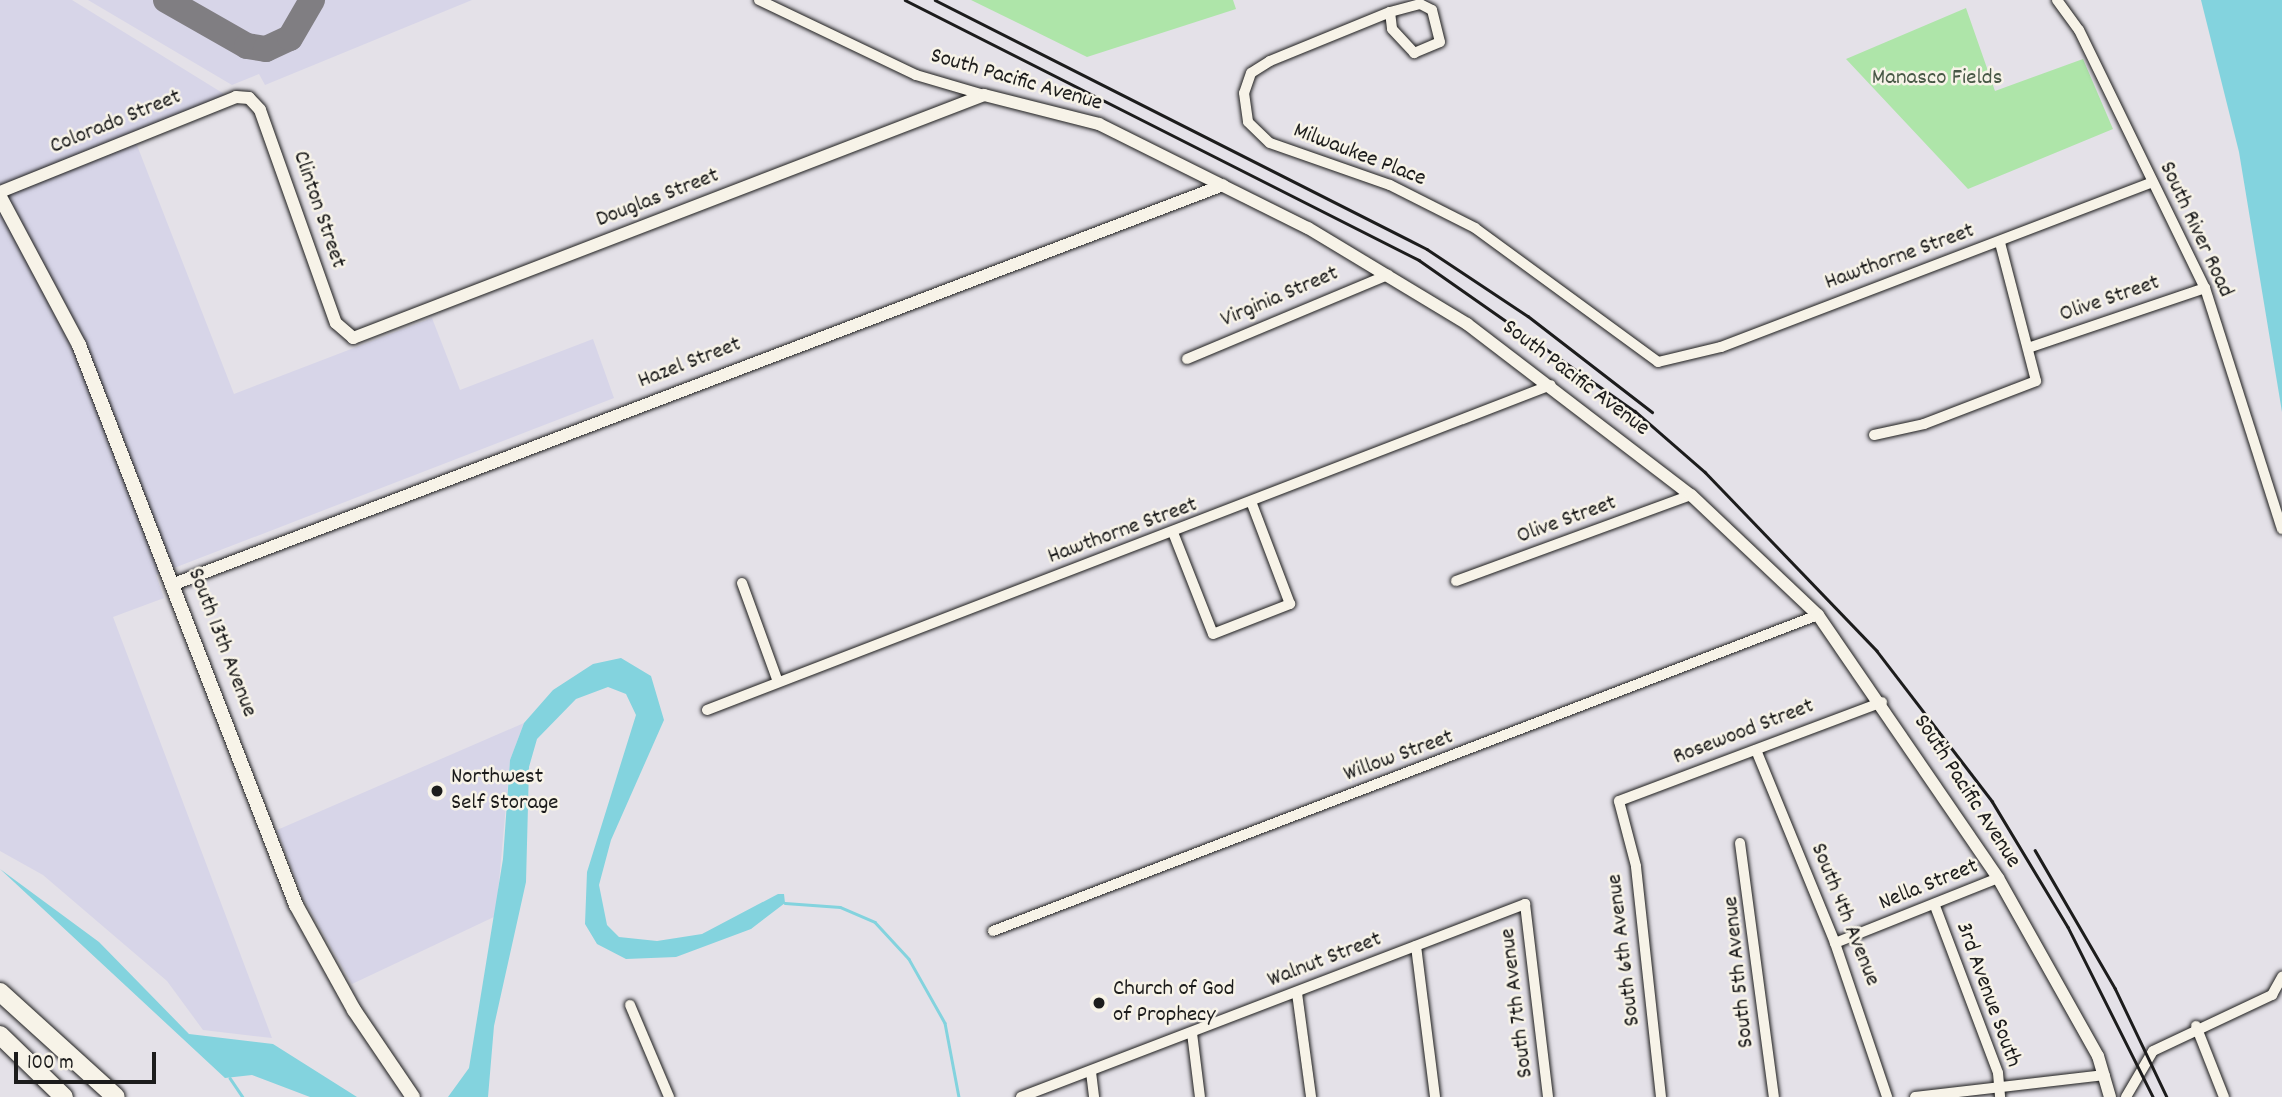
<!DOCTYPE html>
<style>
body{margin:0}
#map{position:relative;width:2282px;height:1097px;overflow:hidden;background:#e4e1e8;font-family:Dekko,sans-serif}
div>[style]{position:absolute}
.built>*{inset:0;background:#d7d5e8}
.green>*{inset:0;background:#aee5a9}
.water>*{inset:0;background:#83d3de}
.stream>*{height:2.5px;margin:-1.25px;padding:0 1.25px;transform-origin:1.25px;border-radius:1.25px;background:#83d3de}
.taxiway>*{height:26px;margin:-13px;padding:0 13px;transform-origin:13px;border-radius:13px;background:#807e82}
.roads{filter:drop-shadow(0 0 2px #1c1c1c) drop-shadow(0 0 2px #1c1c1c)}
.minor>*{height:10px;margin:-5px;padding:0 5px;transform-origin:5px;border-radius:5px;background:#f7f3e8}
.tertiary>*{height:12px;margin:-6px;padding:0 6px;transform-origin:6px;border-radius:6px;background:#f7f3e8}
.secondary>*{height:14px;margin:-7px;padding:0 7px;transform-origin:7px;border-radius:7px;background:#f7f3e8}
.motorway>*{height:18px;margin:-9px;padding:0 9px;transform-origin:9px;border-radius:9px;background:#f7f3e8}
.rail>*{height:2.5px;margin:-1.25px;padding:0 1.25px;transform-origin:1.25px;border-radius:1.25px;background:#1c1c1c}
.dots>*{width:19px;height:19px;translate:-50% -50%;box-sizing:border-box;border:4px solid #f7f3e8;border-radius:50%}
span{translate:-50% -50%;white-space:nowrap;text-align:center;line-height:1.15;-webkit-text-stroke:5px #f7f3e8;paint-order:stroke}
.park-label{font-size:23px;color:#485846}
.street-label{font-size:23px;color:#1c1c1c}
.poi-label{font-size:23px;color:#1c1c1c}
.left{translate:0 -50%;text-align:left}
.scale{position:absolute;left:14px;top:1052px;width:142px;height:32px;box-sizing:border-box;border:4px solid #1c1c1c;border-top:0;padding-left:9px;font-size:21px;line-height:24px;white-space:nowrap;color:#1c1c1c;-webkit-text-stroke:5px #f7f3e8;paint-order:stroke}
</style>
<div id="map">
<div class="built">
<i style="clip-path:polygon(0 0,72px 0,229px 97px,133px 135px,234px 394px,432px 318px,460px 390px,593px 339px,614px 398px,156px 575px,164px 598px,113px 617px,272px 1038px,203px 1030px,167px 981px,43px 875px,0 851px)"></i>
<i style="clip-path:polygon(88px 0,472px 0,265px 85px,259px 74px,232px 85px)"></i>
<i style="clip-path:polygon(524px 723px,510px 760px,496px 916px,352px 984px,303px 898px,277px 830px)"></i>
</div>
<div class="green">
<i style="clip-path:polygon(971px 0,1233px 0,1236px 9px,1087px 57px)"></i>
<i style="clip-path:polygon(1966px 8px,1995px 91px,2083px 59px,2113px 129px,1968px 189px,1846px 59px)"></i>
</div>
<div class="water">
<i style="clip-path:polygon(2201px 0,2282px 0,2282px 412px,2239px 152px)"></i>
<i style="clip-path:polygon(621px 658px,651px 676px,664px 720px,611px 840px,599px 885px,607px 925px,619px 937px,657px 941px,702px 934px,778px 894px,784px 894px,785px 903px,751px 929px,676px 957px,626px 959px,597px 944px,585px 924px,587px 872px,636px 715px,626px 694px,608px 687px,576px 699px,537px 739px,529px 767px,526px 882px,494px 1026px,488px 1097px,448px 1097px,469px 1068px,503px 859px,510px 760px,524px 723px,553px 690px,593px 664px)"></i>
<i style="clip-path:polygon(0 869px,99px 942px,189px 1034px,273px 1044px,357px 1097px,310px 1097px,252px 1075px,225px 1078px)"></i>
</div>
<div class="stream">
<i style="left:785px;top:903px;width:55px;rotate:4.2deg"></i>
<i style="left:840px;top:907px;width:38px;rotate:23deg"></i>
<i style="left:875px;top:922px;width:50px;rotate:47.4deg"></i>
<i style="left:909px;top:959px;width:73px;rotate:60.6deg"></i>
<i style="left:945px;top:1023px;width:75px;rotate:79.3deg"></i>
<i style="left:230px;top:1078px;width:23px;rotate:56deg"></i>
</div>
<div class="taxiway">
<i style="left:166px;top:0;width:93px;rotate:29.6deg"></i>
<i style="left:247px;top:46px;width:19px;rotate:9deg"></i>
<i style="left:266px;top:49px;width:26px;rotate:-25deg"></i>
<i style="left:290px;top:38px;width:44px;rotate:-59.9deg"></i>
</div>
<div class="roads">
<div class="minor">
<i style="left:759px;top:0;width:174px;rotate:25.5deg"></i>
<i style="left:916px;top:75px;width:71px;rotate:16.4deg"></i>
<i style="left:2057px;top:0;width:37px;rotate:54deg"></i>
<i style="left:2079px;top:30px;width:287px;rotate:64deg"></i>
<i style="left:2205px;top:288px;width:253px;rotate:72.3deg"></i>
<i style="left:1390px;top:12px;width:17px;rotate:83deg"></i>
<i style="left:1392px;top:29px;width:33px;rotate:47deg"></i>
<i style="left:1414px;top:53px;width:28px;rotate:-23deg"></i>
<i style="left:1440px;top:42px;width:33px;rotate:-104deg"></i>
<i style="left:1432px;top:10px;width:13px;rotate:-153deg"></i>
<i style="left:1420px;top:4px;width:31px;rotate:165deg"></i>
<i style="left:1390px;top:12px;width:130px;rotate:157.8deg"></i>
<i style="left:1270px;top:61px;width:22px;rotate:148deg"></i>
<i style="left:1251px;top:73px;width:21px;rotate:109deg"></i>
<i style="left:1244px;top:93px;width:29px;rotate:82deg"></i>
<i style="left:1248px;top:122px;width:30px;rotate:44deg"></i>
<i style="left:1270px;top:143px;width:127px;rotate:19.3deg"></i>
<i style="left:1390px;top:185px;width:95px;rotate:26.8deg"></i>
<i style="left:1475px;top:228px;width:227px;rotate:36.2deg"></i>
<i style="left:1658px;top:362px;width:65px;rotate:-13.4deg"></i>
<i style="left:1721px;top:347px;width:462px;rotate:-20.9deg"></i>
<i style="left:2028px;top:348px;width:187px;rotate:-18.7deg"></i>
<i style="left:1187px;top:359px;width:218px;rotate:-22.7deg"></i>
<i style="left:1874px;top:435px;width:51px;rotate:-12.4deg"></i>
<i style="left:1924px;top:424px;width:120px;rotate:-21deg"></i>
<i style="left:2036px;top:381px;width:143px;rotate:-104.6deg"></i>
<i style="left:1174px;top:535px;width:106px;rotate:68.5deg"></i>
<i style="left:1213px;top:634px;width:83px;rotate:-21.3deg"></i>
<i style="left:1290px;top:604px;width:107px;rotate:-110.8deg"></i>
<i style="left:1456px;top:581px;width:250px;rotate:-20.1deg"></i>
<i style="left:742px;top:583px;width:102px;rotate:70deg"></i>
<i style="left:707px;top:710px;width:904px;rotate:-21.06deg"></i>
<i style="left:1756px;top:750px;width:209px;rotate:67.7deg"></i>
<i style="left:1835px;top:943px;width:163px;rotate:71.3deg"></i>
<i style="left:1740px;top:843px;width:256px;rotate:82.4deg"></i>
<i style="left:1935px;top:906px;width:178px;rotate:69.3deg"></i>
<i style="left:1998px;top:1073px;width:24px;rotate:85deg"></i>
<i style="left:993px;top:931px;width:883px;rotate:-20.96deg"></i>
<i style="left:1835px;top:943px;width:175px;rotate:-21.7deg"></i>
<i style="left:1416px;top:946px;width:152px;rotate:82.8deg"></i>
<i style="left:1297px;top:993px;width:105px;rotate:82.3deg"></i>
<i style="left:630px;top:1005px;width:100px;rotate:67deg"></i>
<i style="left:2196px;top:1026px;width:76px;rotate:68.5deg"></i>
<i style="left:1192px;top:1033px;width:64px;rotate:82.9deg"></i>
<i style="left:1091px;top:1072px;width:25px;rotate:83deg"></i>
<i style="left:1021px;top:1097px;width:540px;rotate:-20.95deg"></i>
<i style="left:1525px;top:904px;width:194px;rotate:83.2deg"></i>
<i style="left:1661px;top:1097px;width:232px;rotate:-96.2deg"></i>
<i style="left:1636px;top:866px;width:67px;rotate:-104.7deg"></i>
<i style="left:1619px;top:801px;width:281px;rotate:-20.6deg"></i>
<i style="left:1915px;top:1097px;width:191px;rotate:-6.6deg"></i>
<i style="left:2126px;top:1097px;width:53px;rotate:-59.6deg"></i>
<i style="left:2153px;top:1051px;width:132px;rotate:-25.2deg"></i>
<i style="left:2272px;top:995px;width:21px;rotate:-61deg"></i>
</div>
<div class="tertiary">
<i style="left:0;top:192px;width:254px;rotate:-21.9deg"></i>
<i style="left:236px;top:97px;width:13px;rotate:4deg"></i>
<i style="left:249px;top:98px;width:16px;rotate:47deg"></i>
<i style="left:260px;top:110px;width:226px;rotate:70.4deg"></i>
<i style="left:336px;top:323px;width:23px;rotate:41deg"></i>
<i style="left:353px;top:338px;width:676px;rotate:-21.06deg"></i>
<i style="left:984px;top:95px;width:119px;rotate:14.2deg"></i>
<i style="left:1099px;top:124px;width:233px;rotate:26.5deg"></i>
<i style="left:1308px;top:228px;width:186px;rotate:31.1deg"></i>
<i style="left:1467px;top:324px;width:282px;rotate:37.4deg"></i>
<i style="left:1691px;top:495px;width:175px;rotate:43.4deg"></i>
<i style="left:1818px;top:615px;width:319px;rotate:55.6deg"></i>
<i style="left:1998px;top:878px;width:204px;rotate:60.7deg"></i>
<i style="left:2098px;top:1056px;width:43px;rotate:73.7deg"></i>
<i style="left:174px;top:584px;width:1122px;rotate:-20.82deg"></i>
</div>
<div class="secondary">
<i style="left:0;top:197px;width:168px;rotate:61.9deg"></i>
<i style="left:79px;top:345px;width:601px;rotate:68.82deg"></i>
<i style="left:296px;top:905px;width:120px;rotate:61.1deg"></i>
<i style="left:354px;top:1010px;width:105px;rotate:55.9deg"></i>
</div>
<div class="motorway">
<i style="left:0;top:992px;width:156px;rotate:42.2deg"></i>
<i style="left:0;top:1035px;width:89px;rotate:44.1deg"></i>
</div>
</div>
<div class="rail">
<i style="left:905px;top:0;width:576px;rotate:26.83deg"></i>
<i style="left:1419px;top:260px;width:264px;rotate:35deg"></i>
<i style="left:1635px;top:411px;width:93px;rotate:41.1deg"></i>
<i style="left:1705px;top:472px;width:248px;rotate:46.1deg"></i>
<i style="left:1877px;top:651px;width:189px;rotate:52.5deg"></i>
<i style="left:1992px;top:801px;width:147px;rotate:58.9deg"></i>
<i style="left:2068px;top:927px;width:190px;rotate:63.4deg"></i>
<i style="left:935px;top:0;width:551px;rotate:26.84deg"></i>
<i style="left:1427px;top:249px;width:121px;rotate:33.6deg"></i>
<i style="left:1528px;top:316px;width:157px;rotate:37.7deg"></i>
<i style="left:2035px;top:850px;width:160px;rotate:59.9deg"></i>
<i style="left:2115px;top:988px;width:121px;rotate:64.5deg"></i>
</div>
<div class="dots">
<i style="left:437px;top:791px;background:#1c1c1c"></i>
<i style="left:1099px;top:1003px;background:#1c1c1c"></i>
</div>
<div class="park-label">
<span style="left:1937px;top:79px">Manasco Fields</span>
</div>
<div class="street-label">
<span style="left:1016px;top:81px;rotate:16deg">South Pacific Avenue</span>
<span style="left:116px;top:123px;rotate:-22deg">Colorado Street</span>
<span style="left:1359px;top:156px;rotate:21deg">Milwaukee Place</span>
<span style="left:658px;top:199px;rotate:-21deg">Douglas Street</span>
<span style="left:318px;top:210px;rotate:71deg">Clinton Street</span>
<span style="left:2195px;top:230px;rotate:65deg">South River Road</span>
<span style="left:1900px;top:258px;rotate:-20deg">Hawthorne Street</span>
<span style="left:1280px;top:298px;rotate:-23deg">Virginia Street</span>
<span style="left:2110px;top:300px;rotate:-19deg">Olive Street</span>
<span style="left:690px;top:364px;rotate:-21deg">Hazel Street</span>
<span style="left:1575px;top:379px;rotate:37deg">South Pacific Avenue</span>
<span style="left:1567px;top:521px;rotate:-20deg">Olive Street</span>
<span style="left:1123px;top:532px;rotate:-20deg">Hawthorne Street</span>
<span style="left:221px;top:643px;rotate:69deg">South 13th Avenue</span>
<span style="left:1744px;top:733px;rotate:-21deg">Rosewood Street</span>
<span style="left:1399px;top:757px;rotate:-20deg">Willow Street</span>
<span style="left:1966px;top:792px;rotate:57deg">South Pacific Avenue</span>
<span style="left:1929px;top:886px;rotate:-22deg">Nella Street</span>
<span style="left:1844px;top:915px;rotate:68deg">South 4th Avenue</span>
<span style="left:1625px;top:950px;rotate:-97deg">South 6th Avenue</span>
<span style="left:1325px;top:961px;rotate:-21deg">Walnut Street</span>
<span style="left:1740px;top:972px;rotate:-96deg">South 5th Avenue</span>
<span style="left:1987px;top:995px;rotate:70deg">3rd Avenue South</span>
<span style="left:1518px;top:1003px;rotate:-97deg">South 7th Avenue</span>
</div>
<div class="poi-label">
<span class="left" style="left:451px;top:791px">Northwest<br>Self Storage</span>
<span class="left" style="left:1113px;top:1003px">Church of God<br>of Prophecy</span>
</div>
<div class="scale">100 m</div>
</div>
